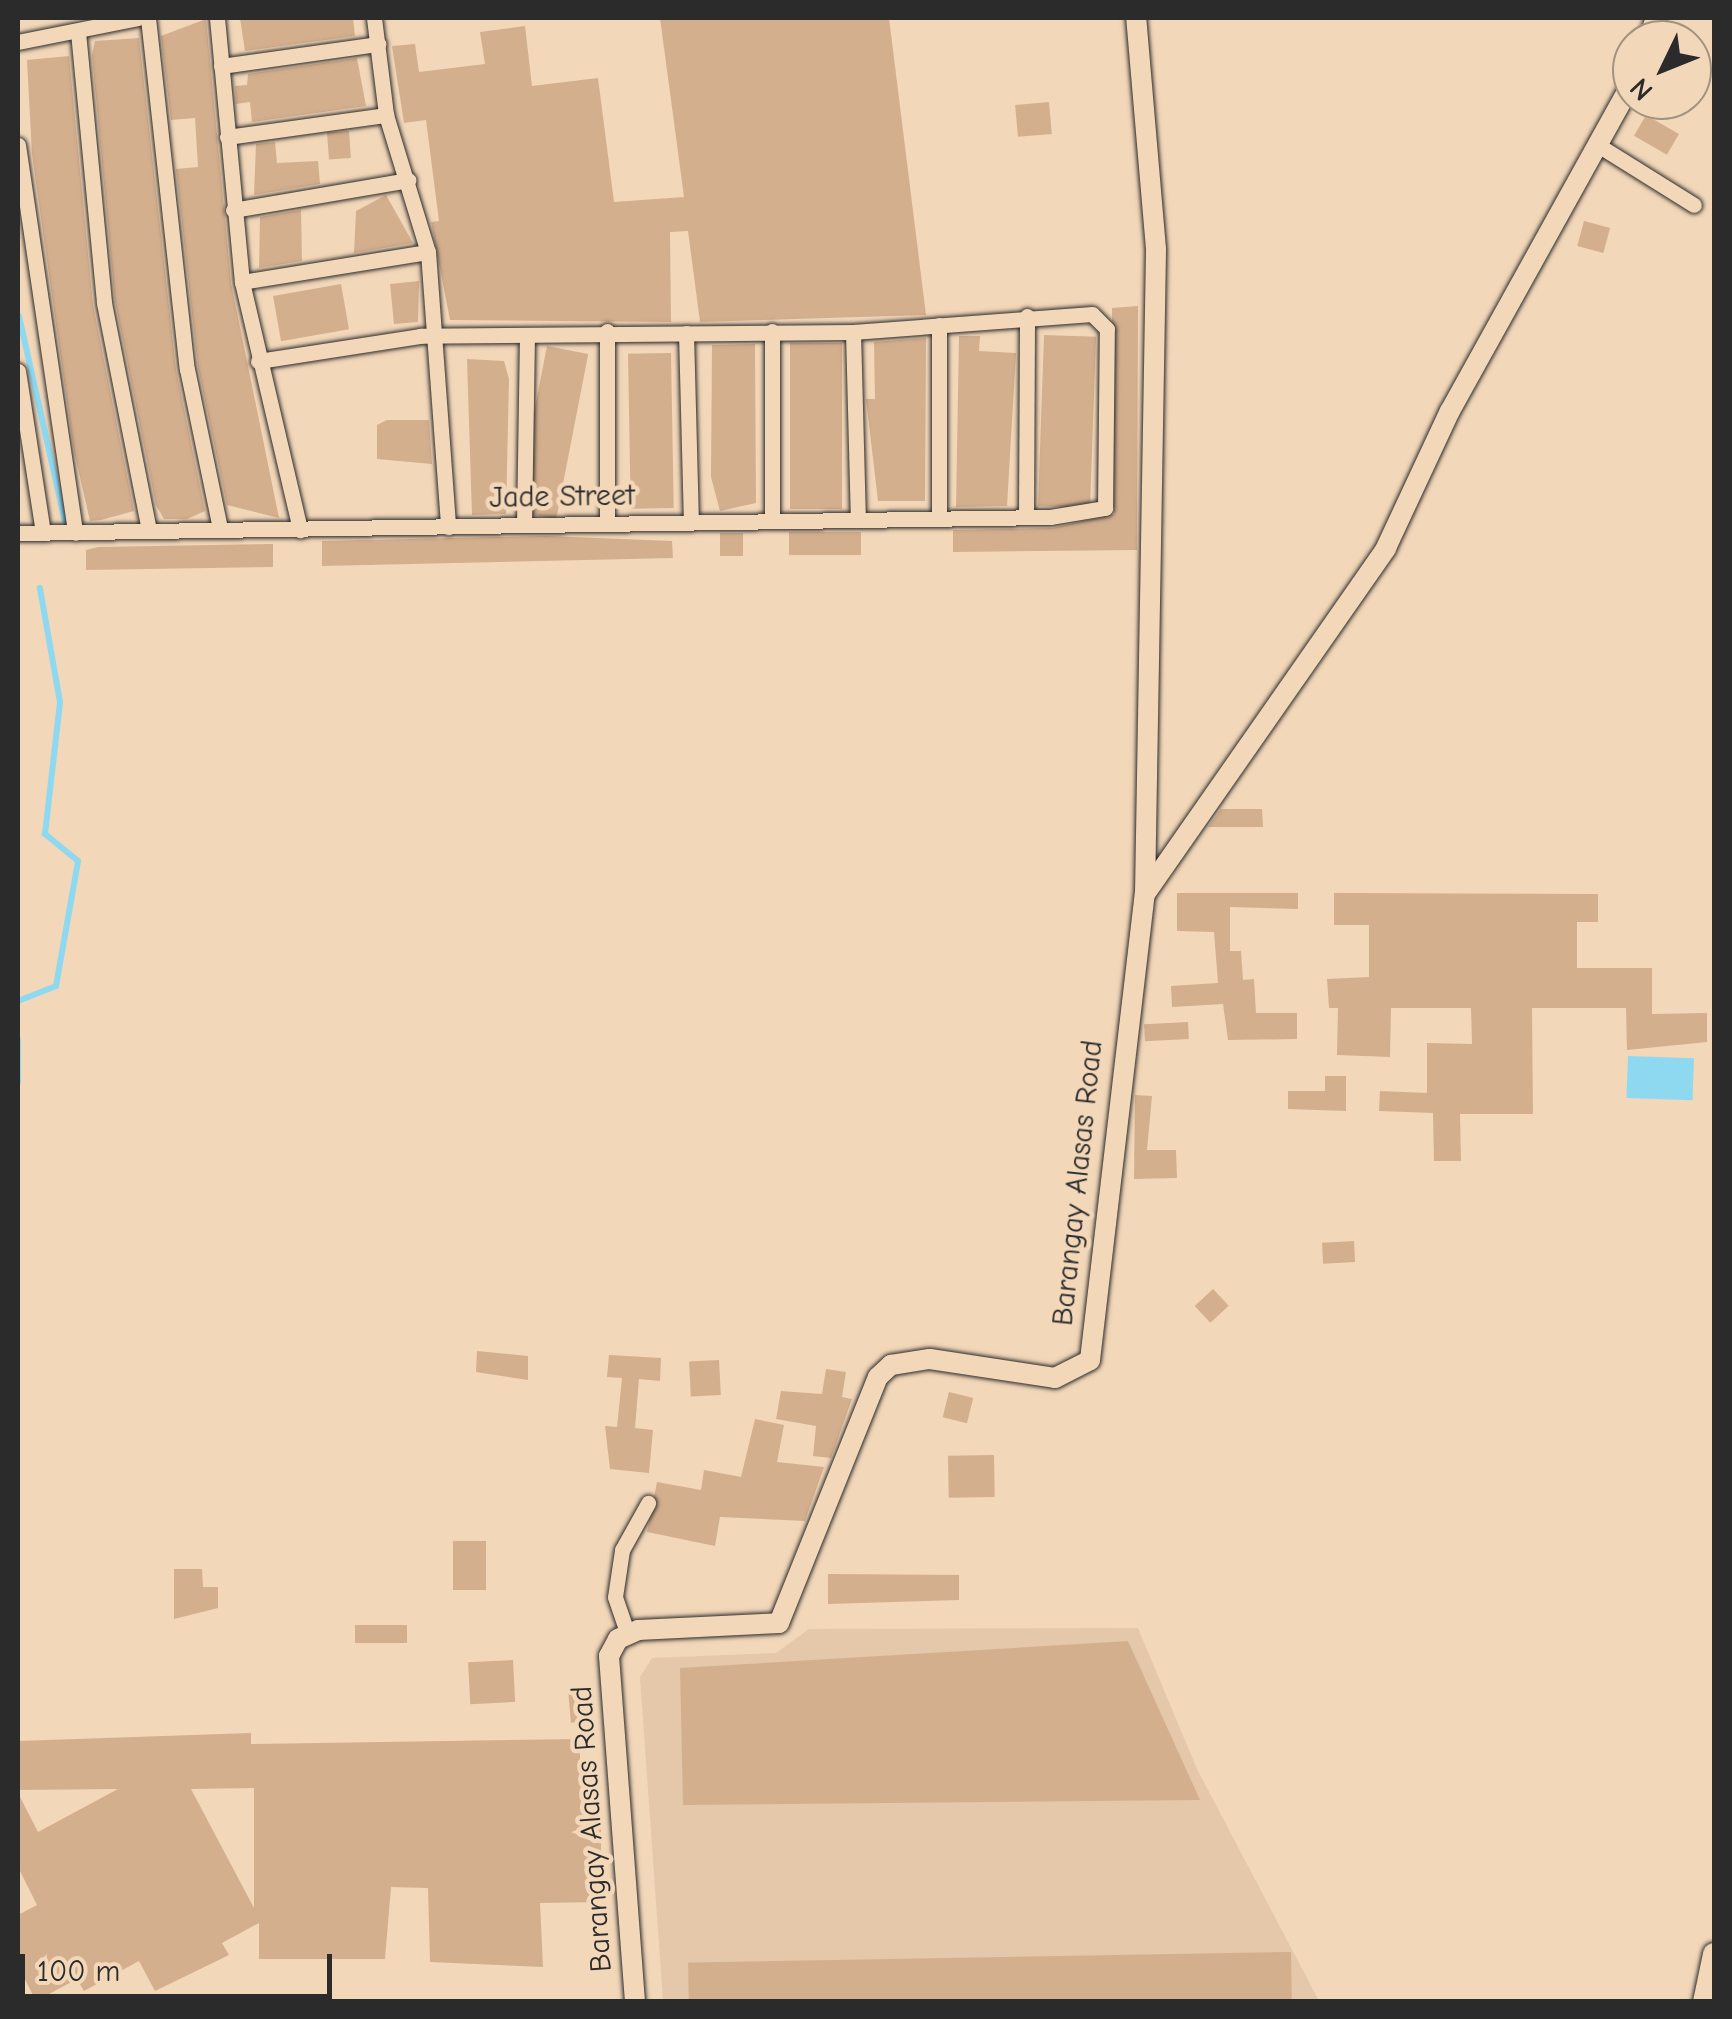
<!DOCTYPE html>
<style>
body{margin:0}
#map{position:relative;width:1732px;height:2019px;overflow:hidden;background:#f2d7b9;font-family:"Comic Neue",sans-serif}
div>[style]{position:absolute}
.built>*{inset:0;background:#e5c8a9}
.water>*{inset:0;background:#8fd9f0;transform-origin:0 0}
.stream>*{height:6px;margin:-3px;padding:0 3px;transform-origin:3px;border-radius:3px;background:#8fd9f0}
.building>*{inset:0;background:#d4af8e;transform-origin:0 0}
.roads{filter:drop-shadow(0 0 2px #2b2b2b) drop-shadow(0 0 2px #2b2b2b)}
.minor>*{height:15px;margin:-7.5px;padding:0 7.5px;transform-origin:7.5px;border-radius:7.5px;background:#f2d7b9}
.tertiary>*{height:20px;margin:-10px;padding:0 10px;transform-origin:10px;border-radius:10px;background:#f2d7b9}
.secondary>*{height:22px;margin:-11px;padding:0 11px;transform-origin:11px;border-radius:11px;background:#f2d7b9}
span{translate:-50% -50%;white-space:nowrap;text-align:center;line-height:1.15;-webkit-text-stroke:9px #f2d7b9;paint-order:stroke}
.street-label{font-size:30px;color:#2b2b2b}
.frame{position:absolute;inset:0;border:20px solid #2b2b2b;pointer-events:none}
.north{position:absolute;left:1612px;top:20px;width:100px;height:100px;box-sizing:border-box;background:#f2d7b9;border:2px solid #a29280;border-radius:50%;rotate:227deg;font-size:28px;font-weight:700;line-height:40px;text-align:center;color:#2b2b2b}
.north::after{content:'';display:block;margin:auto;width:35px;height:45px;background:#2b2b2b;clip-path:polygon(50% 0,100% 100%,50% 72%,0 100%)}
.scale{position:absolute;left:20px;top:1954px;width:312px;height:45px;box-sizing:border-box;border:5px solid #2b2b2b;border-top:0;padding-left:12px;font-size:30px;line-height:35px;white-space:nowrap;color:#2b2b2b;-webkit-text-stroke:8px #f2d7b9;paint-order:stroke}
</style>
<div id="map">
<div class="built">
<i style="clip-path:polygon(1138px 1628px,1197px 1769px,1319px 2001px,663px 2001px,640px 1677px,652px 1658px,776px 1653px,809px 1629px)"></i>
</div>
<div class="water">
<i style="left:1628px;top:1056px;width:66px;height:42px;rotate:2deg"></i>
</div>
<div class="stream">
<i style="left:19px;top:316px;width:210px;rotate:77.4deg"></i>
<i style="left:18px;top:1001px;width:41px;rotate:-21.5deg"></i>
<i style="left:56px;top:986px;width:127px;rotate:-80deg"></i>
<i style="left:78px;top:861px;width:43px;rotate:-140.7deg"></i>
<i style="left:45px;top:834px;width:133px;rotate:-83.5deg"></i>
<i style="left:60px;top:702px;width:116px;rotate:-100deg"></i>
<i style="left:18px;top:1040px;width:42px;rotate:90deg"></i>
</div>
<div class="building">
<i style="clip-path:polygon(240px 18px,353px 18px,355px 36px,245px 51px)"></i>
<i style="clip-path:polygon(660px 18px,889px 18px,926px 315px,700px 322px,688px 231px,670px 232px,671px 322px,450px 320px,431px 222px,439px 221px,426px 120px,404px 123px,392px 46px,415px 44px,419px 72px,485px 64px,480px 32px,525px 26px,532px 86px,598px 78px,614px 202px,684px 197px)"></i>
<i style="clip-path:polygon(206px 19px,231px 283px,279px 518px,227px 505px,198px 367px,176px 169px,198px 167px,195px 118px,171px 120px,161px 36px)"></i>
<i style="clip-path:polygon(139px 38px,176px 370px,205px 511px,187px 519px,164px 519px,156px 505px,115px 301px,92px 55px,95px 41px)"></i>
<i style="clip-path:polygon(69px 56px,93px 305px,134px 511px,101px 520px,90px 521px,74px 451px,32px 154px,27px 60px)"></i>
<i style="clip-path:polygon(357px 58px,366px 106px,252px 122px,250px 102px,236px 104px,235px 86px,247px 85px,248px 74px)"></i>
<i style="left:1049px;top:102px;width:32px;height:34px;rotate:85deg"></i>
<i style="left:1646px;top:115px;width:38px;height:24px;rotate:30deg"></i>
<i style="left:349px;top:131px;width:27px;height:22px;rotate:86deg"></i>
<i style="clip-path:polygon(275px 142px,277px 163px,318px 161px,320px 184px,254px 195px,256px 144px)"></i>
<i style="clip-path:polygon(386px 195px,413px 243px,354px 253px,356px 211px)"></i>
<i style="clip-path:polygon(301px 210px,302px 261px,259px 268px,260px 217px)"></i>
<i style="left:1584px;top:221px;width:27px;height:26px;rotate:15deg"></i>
<i style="clip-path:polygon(419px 281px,418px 322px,394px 324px,390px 284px)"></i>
<i style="left:341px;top:284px;width:46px;height:69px;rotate:80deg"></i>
<i style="clip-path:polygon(1138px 306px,1137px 550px,953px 552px,953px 530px,1052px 528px,1114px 514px,1112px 308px)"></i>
<i style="left:1044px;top:335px;width:52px;height:171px;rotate:2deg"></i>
<i style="clip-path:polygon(959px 336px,980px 336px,979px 351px,1016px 353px,1007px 506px,956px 507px)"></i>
<i style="clip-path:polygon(926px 338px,925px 501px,878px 501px,866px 399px,875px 399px,874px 342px)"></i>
<i style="left:842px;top:343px;width:166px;height:52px;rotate:90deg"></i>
<i style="clip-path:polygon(755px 344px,756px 503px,720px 511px,711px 477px,712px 345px)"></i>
<i style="left:547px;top:346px;width:42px;height:168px;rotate:11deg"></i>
<i style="left:671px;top:353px;width:155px;height:43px;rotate:89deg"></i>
<i style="clip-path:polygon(467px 359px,504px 361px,509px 379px,506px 514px,472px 515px)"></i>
<i style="clip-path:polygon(387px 420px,429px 420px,432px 464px,377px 459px,377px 425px)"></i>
<i style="left:789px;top:532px;width:72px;height:23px"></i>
<i style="left:720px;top:533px;width:23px;height:23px"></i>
<i style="clip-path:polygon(547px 536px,672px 541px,673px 558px,322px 566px,322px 541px)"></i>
<i style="clip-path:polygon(273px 544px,273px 567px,86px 570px,86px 550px,98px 547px)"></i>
<i style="clip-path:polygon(1221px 809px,1262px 809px,1263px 827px,1208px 827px)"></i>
<i style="clip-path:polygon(1177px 893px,1298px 893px,1298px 909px,1230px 907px,1230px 951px,1241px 951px,1243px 980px,1254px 979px,1256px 1013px,1297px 1013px,1297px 1039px,1228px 1040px,1223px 1004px,1172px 1007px,1171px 986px,1218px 983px,1214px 932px,1177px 931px)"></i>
<i style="clip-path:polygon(1334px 893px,1598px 894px,1598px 922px,1577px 922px,1577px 968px,1652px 968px,1652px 1014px,1707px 1013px,1707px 1042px,1627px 1050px,1626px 1008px,1532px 1008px,1533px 1114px,1460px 1114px,1461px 1161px,1434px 1161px,1433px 1113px,1379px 1111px,1380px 1091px,1427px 1093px,1427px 1043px,1472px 1044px,1471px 1008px,1391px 1008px,1390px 1057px,1337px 1055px,1338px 1008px,1329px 1008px,1327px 979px,1369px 977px,1369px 925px,1334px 925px)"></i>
<i style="left:1188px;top:1022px;width:17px;height:44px;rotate:87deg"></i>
<i style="clip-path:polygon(1325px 1076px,1346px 1076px,1346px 1111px,1288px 1109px,1288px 1091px,1325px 1091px)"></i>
<i style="clip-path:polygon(1135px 1095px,1152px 1096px,1147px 1150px,1176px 1150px,1177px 1178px,1134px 1179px)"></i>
<i style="left:1354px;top:1241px;width:21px;height:32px;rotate:87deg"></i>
<i style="left:1213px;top:1289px;width:23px;height:25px;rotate:47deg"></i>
<i style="clip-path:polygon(477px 1351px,528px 1356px,528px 1380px,476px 1372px)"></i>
<i style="clip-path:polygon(609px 1355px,661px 1358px,660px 1381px,639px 1379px,635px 1428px,653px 1430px,649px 1473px,610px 1469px,605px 1426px,617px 1427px,622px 1378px,607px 1377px)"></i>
<i style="left:719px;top:1360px;width:35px;height:30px;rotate:87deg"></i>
<i style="clip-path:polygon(826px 1369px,846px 1372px,842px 1397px,852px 1399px,831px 1458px,813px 1456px,816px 1426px,776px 1419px,781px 1391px,822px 1394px)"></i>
<i style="left:949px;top:1392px;width:25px;height:26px;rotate:14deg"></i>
<i style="clip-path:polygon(755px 1419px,784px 1425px,777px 1462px,824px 1467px,805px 1521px,720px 1517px,715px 1546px,647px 1532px,657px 1482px,701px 1490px,704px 1470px,741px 1477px)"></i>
<i style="left:994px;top:1455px;width:42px;height:46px;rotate:89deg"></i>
<i style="left:486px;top:1541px;width:49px;height:33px;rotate:90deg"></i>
<i style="clip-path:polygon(174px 1569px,202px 1569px,203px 1587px,218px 1587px,218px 1608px,174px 1619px)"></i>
<i style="clip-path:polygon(828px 1574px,959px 1575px,959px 1600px,828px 1604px)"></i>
<i style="left:355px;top:1625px;width:52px;height:18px"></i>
<i style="clip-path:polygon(1128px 1641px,1200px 1800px,683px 1805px,680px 1668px)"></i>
<i style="left:513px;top:1660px;width:42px;height:45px;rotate:87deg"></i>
<i style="left:589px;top:1688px;width:33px;height:21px;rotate:85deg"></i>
<i style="clip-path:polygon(evenodd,251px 1733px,251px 1744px,579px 1739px,582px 1789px,601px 1789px,601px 1902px,540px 1903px,543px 1967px,430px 1962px,428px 1888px,391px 1887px,385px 1959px,259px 1959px,259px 1923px,222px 1943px,229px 1955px,155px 1991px,139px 1961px,84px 1991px,77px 1979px,36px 2001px,18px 1966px,18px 1915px,37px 1905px,18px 1867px,18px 1793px,38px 1832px,118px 1789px,18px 1790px,18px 1741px,251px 1733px,254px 1788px,254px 1908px,191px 1789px,254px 1788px)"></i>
<i style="left:1291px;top:1952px;width:50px;height:603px;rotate:89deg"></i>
</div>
<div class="roads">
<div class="minor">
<i style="left:148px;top:18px;width:353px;rotate:83.7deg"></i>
<i style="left:187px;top:369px;width:162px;rotate:78.3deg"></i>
<i style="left:217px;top:18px;width:265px;rotate:84.6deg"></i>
<i style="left:242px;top:282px;width:255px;rotate:76.8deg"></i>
<i style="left:374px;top:18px;width:98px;rotate:82.9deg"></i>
<i style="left:386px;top:115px;width:143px;rotate:73deg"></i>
<i style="left:428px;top:252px;width:276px;rotate:85.8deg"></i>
<i style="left:78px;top:32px;width:272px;rotate:84.5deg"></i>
<i style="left:104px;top:303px;width:231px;rotate:78.8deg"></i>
<i style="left:18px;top:42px;width:122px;rotate:-11.3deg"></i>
<i style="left:221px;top:66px;width:159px;rotate:-8deg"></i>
<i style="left:227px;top:137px;width:161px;rotate:-7.9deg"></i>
<i style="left:18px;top:145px;width:392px;rotate:81.6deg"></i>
<i style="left:1598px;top:145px;width:113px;rotate:32deg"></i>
<i style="left:233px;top:210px;width:178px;rotate:-9.7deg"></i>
<i style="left:242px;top:282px;width:188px;rotate:-9.2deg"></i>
<i style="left:939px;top:325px;width:193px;rotate:90deg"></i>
<i style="left:607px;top:331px;width:192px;rotate:90deg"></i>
<i style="left:853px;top:332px;width:188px;rotate:88.5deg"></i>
<i style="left:686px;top:333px;width:189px;rotate:88.5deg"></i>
<i style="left:18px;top:371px;width:164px;rotate:81.2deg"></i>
<i style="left:1026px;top:517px;width:201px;rotate:-89.7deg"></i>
<i style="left:772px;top:521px;width:190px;rotate:-90deg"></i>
<i style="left:524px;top:525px;width:188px;rotate:-89.1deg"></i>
<i style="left:18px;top:533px;width:1032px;rotate:-0.89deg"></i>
<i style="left:1050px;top:517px;width:56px;rotate:-9.3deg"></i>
<i style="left:1105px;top:508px;width:179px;rotate:-89.4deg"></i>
<i style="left:1107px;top:329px;width:21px;rotate:-135deg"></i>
<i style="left:1092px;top:314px;width:240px;rotate:175.7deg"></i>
<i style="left:853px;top:332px;width:433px;rotate:179.5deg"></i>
<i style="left:420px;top:336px;width:164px;rotate:171.2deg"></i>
<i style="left:628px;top:1635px;width:40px;rotate:-108.9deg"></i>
<i style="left:615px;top:1597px;width:48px;rotate:-81.5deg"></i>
<i style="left:622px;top:1550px;width:54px;rotate:-61deg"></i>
</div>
<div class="tertiary">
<i style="left:1648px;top:40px;width:23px;rotate:-70deg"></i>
<i style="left:1145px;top:894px;width:422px;rotate:-55.1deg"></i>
<i style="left:1386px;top:548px;width:151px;rotate:-65deg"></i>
<i style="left:1450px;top:411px;width:376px;rotate:-61deg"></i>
<i style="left:635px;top:2002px;width:347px;rotate:-94.3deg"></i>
<i style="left:609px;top:1656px;width:19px;rotate:-62deg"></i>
<i style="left:618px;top:1639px;width:22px;rotate:-24deg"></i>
<i style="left:638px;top:1630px;width:141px;rotate:-2.8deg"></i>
<i style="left:779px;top:1623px;width:265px;rotate:-68.1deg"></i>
<i style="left:878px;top:1377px;width:18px;rotate:-43deg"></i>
<i style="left:891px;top:1365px;width:39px;rotate:-9deg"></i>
<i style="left:930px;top:1359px;width:126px;rotate:8.6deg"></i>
<i style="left:1055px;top:1378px;width:39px;rotate:-27deg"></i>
<i style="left:1090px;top:1360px;width:469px;rotate:-83.3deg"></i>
<i style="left:1145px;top:894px;width:645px;rotate:-89.02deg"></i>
<i style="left:1156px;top:249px;width:232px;rotate:-94.9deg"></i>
</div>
<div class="secondary">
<i style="left:1704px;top:2002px;width:49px;rotate:-78.2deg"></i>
</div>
</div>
<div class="street-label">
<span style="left:562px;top:497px;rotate:-1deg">Jade Street</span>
<span style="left:1078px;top:1183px;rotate:-84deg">Barangay Alasas Road</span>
<span style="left:592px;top:1829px;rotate:-94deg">Barangay Alasas Road</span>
</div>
<div class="frame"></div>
<div class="north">N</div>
<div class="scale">100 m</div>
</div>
